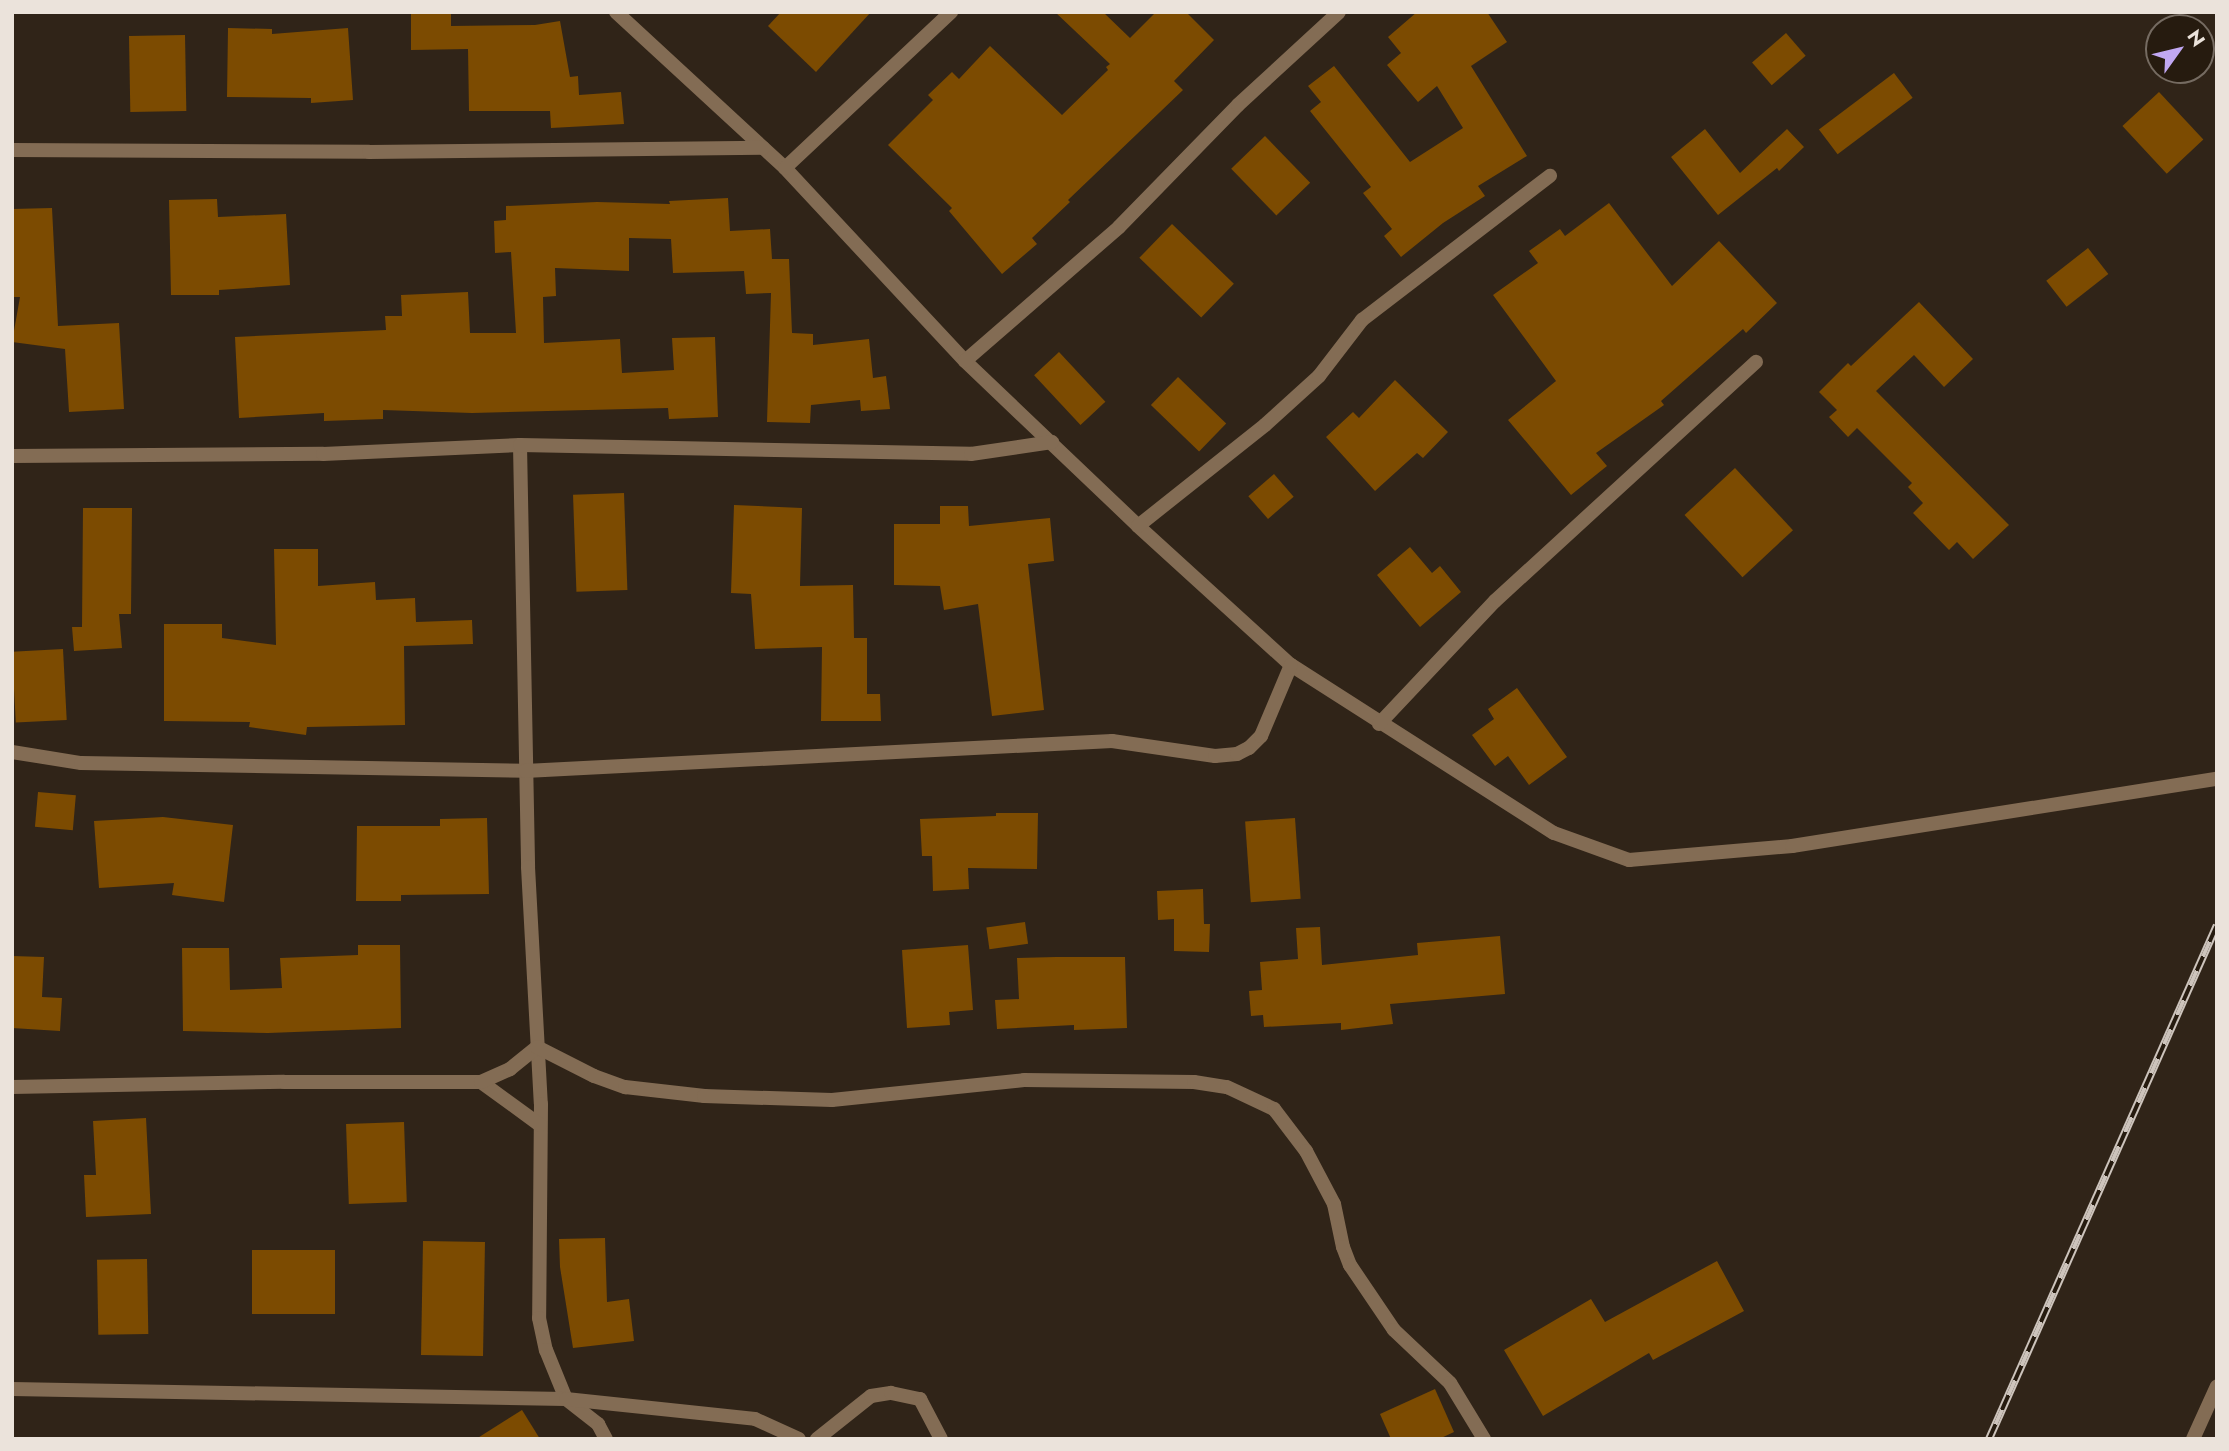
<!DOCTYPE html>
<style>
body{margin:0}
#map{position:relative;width:2229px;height:1451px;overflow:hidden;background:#302418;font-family:Jost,sans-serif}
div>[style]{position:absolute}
.building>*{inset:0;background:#7c4b01;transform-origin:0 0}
.minor>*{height:14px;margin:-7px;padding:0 7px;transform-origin:7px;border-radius:7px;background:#836c54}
.rail>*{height:8px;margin-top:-4px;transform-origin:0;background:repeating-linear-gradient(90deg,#261b0f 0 16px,#cdc4bc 0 32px);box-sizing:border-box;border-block:2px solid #cdc4bc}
span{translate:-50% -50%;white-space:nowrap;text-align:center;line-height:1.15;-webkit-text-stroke:7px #261b0f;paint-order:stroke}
.frame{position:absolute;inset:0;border:14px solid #ebe3db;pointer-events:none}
.north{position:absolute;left:2145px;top:14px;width:70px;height:70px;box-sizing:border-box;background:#261b0f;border:2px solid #756b61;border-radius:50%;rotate:56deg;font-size:19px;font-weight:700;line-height:28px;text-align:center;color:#ebe3db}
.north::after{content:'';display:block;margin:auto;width:24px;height:32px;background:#c1a8f3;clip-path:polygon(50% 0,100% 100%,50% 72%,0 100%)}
</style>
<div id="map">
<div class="building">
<i style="clip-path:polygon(411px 12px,451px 12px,451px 26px,535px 25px,560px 21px,570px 77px,578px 76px,579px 95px,621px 92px,624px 124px,551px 128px,550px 111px,469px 111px,468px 49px,411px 50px)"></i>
<i style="clip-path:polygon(781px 12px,871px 12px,816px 72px,768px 26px)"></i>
<i style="clip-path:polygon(1055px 12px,1103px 12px,1130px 38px,1156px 12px,1186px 12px,1214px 40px,1174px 81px,1183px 90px,1068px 200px,1070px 202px,1032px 238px,1037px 244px,1002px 274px,949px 211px,952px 208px,888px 145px,933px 100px,928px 95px,952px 72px,959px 79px,990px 46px,1062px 115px,1108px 70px,1106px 67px,1110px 64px)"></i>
<i style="clip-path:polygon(1417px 12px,1487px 12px,1507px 42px,1471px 66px,1527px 156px,1478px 186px,1485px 196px,1443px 223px,1401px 257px,1384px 236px,1392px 229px,1363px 193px,1371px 187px,1310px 111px,1321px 102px,1308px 86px,1334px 66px,1410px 162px,1463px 128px,1437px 86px,1418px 102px,1387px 65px,1401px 53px,1388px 37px)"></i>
<i style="clip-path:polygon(228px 28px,272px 29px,272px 34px,348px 28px,353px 100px,311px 103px,311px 98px,227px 97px)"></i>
<i style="left:1786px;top:33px;width:30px;height:45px;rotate:49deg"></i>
<i style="left:185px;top:35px;width:76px;height:56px;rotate:89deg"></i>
<i style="left:1894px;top:73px;width:31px;height:94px;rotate:53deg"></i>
<i style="left:2159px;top:92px;width:65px;height:50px;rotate:47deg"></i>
<i style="clip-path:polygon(1705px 129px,1740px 173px,1787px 129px,1804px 147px,1779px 171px,1777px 168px,1718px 215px,1671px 157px)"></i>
<i style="left:1265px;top:136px;width:65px;height:47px;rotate:46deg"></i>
<i style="clip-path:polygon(728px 198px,730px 231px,770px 229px,772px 259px,789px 259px,792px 333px,813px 334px,813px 345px,869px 339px,873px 378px,886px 376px,890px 409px,861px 411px,860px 400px,811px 405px,810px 423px,767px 422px,771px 293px,746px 294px,744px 271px,673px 273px,671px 239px,629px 238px,629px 271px,555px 268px,556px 296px,543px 297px,544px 343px,620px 339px,622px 373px,674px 370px,672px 338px,715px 337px,718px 417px,669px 419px,668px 408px,472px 413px,383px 410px,383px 419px,324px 421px,324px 413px,239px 418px,235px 337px,386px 330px,385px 316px,402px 316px,401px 295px,468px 292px,470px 333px,516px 333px,511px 252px,495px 253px,494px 221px,506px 220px,506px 206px,597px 202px,670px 204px,669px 201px)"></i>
<i style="clip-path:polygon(217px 199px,218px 217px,286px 214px,290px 285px,219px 290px,219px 295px,171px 295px,169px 200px)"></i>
<i style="clip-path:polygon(1609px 203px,1672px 286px,1719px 241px,1777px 303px,1746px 333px,1743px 329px,1661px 401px,1664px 405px,1596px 453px,1607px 466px,1571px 495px,1508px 420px,1556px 381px,1493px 295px,1538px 263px,1529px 251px,1560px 229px,1565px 236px)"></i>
<i style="clip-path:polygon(52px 208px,58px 326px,119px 323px,124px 409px,69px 412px,65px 349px,12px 342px,20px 297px,12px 297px,12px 209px)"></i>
<i style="left:1172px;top:224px;width:86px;height:47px;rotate:44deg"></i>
<i style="left:2088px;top:248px;width:33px;height:53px;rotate:52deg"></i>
<i style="clip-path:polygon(1919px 302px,1973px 359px,1944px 387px,1914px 355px,1876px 391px,2009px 525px,1973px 559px,1957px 542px,1949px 550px,1913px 513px,1923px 503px,1908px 487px,1912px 483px,1857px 428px,1848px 437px,1829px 417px,1837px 410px,1819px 392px,1848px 363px,1851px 366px)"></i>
<i style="left:1059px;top:352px;width:68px;height:34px;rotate:47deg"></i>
<i style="left:1178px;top:377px;width:67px;height:39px;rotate:44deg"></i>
<i style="clip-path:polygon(1395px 380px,1448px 432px,1423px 458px,1417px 453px,1375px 491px,1326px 437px,1353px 412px,1359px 418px)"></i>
<i style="left:1735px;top:468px;width:85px;height:69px;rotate:47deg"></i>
<i style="left:1274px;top:474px;width:30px;height:34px;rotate:49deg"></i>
<i style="left:624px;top:493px;width:97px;height:51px;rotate:88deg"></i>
<i style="clip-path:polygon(734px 505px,802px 508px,800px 586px,853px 585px,854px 638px,867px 638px,867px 694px,880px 694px,881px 721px,821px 721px,822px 647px,755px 649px,751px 594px,731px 593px)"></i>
<i style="clip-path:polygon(940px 506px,968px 506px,969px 526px,1050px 518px,1054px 561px,1028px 564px,1044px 710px,992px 716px,978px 604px,944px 610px,940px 586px,894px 585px,894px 524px,940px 524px)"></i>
<i style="clip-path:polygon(83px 508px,132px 508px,131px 614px,119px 614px,122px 648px,74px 651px,72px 627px,82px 627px)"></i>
<i style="clip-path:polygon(1410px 547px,1432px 573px,1440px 566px,1461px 592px,1420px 627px,1377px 575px)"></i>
<i style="clip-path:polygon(274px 549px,318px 549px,318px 586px,375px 582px,376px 600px,415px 598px,416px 622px,472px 620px,473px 644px,404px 646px,405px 725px,307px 727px,306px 735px,249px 727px,250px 722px,164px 721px,164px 624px,222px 624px,222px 638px,276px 645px)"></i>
<i style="left:63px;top:649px;width:71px;height:51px;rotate:87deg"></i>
<i style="clip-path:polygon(1517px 688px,1567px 757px,1529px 785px,1508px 756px,1495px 766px,1472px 735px,1494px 719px,1488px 709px)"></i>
<i style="left:38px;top:792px;width:38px;height:35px;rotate:5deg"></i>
<i style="clip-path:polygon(996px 813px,1038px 813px,1037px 869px,968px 868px,969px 889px,933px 891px,932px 856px,922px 856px,920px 819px,996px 816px)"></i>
<i style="clip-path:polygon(163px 817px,233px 825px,224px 902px,172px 895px,174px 883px,99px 888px,94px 821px)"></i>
<i style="clip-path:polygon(487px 818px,489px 894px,401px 895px,401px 901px,356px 901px,357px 826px,440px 826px,440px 819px)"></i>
<i style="left:1295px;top:818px;width:81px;height:50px;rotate:86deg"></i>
<i style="clip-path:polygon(1203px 889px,1204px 924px,1210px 924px,1209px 952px,1174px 951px,1174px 919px,1158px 920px,1157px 891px)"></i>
<i style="left:1025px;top:922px;width:22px;height:39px;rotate:82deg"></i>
<i style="clip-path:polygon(1320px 927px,1322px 965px,1418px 955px,1417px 943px,1500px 936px,1505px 994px,1390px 1004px,1393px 1024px,1341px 1030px,1341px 1023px,1264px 1027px,1263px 1015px,1251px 1016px,1249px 991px,1262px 990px,1260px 962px,1298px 959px,1296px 928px)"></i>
<i style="clip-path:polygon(358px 945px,400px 945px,401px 1028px,268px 1033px,183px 1031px,182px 948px,229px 948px,230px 990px,282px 988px,280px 958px,358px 955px)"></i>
<i style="clip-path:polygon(968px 945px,973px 1010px,949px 1012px,950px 1025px,907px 1028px,902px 950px)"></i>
<i style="clip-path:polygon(12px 956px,44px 957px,42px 997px,62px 998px,60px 1031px,12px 1028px)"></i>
<i style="clip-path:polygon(1056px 957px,1125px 957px,1127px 1028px,1074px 1030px,1074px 1025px,997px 1029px,995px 1000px,1019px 999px,1017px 958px)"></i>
<i style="clip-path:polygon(146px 1118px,151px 1214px,86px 1217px,84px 1175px,96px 1175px,93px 1121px)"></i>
<i style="left:404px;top:1122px;width:80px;height:58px;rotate:88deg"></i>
<i style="clip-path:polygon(605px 1238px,607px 1302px,629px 1299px,634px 1341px,573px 1348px,560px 1267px,559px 1239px)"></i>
<i style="left:423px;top:1241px;width:62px;height:114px;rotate:1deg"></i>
<i style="left:252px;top:1250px;width:83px;height:64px"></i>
<i style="left:147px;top:1259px;width:75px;height:50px;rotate:89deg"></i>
<i style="clip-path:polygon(1717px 1261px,1744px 1311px,1653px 1360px,1649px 1353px,1543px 1416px,1504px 1350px,1591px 1299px,1605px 1322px)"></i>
<i style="clip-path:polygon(1435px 1389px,1454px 1432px,1439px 1439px,1391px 1439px,1380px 1414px)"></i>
<i style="clip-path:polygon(522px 1410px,540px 1439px,476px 1439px)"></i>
</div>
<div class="minor">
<i style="left:616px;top:12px;width:230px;rotate:42.7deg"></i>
<i style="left:785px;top:168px;width:264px;rotate:47deg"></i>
<i style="left:965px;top:361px;width:239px;rotate:43.6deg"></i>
<i style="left:1138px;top:526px;width:207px;rotate:42.3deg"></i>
<i style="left:1291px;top:665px;width:312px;rotate:32.6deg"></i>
<i style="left:1554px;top:833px;width:80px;rotate:19.8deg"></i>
<i style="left:1629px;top:860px;width:164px;rotate:-4.9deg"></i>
<i style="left:1792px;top:846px;width:430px;rotate:-9deg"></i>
<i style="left:12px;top:150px;width:357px;rotate:0.3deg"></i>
<i style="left:369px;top:152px;width:394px;rotate:-0.6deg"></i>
<i style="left:785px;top:168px;width:228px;rotate:-43.2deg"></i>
<i style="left:965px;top:361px;width:204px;rotate:-41deg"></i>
<i style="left:1119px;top:227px;width:170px;rotate:-45.7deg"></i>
<i style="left:1238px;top:105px;width:137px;rotate:-42.6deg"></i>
<i style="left:520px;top:445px;width:422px;rotate:88.9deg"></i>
<i style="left:528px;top:867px;width:237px;rotate:86.9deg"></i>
<i style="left:541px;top:1104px;width:214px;rotate:90.5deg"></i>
<i style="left:539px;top:1318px;width:33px;rotate:78deg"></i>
<i style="left:546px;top:1350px;width:53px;rotate:67.8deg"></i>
<i style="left:566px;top:1399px;width:41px;rotate:38deg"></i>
<i style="left:598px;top:1424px;width:17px;rotate:62deg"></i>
<i style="left:12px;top:456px;width:311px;rotate:-0.4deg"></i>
<i style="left:323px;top:454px;width:197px;rotate:-2.6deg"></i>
<i style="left:520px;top:445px;width:451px;rotate:1.1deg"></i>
<i style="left:971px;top:454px;width:82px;rotate:-8.4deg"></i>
<i style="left:1138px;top:526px;width:162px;rotate:-38.5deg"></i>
<i style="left:1265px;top:425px;width:73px;rotate:-42.2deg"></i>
<i style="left:1319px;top:376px;width:71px;rotate:-52.5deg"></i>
<i style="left:1362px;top:320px;width:237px;rotate:-37.5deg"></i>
<i style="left:1379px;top:724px;width:169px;rotate:-46.7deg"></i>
<i style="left:1495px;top:601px;width:354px;rotate:-42.5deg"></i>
<i style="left:12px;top:752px;width:70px;rotate:9.1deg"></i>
<i style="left:81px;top:763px;width:444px;rotate:1deg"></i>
<i style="left:525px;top:771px;width:588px;rotate:-2.93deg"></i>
<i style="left:1112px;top:741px;width:104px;rotate:8.3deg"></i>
<i style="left:1215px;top:756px;width:22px;rotate:-5deg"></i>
<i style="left:1237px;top:754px;width:13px;rotate:-27deg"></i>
<i style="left:1249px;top:748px;width:17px;rotate:-45deg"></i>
<i style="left:1261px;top:736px;width:77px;rotate:-67.1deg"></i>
<i style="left:481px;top:1082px;width:73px;rotate:36.1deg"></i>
<i style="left:12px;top:1087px;width:272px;rotate:-1.1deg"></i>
<i style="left:284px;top:1082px;width:197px"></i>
<i style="left:481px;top:1082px;width:32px;rotate:-24deg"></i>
<i style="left:510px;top:1069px;width:35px;rotate:-39deg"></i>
<i style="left:537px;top:1047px;width:64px;rotate:27deg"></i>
<i style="left:594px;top:1076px;width:33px;rotate:20deg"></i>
<i style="left:625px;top:1087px;width:80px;rotate:6.5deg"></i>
<i style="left:704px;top:1096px;width:128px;rotate:1.8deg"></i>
<i style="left:832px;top:1100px;width:193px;rotate:-5.9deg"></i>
<i style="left:1024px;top:1080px;width:170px;rotate:0.7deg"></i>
<i style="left:1194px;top:1082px;width:33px;rotate:9deg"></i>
<i style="left:1227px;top:1087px;width:52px;rotate:25.1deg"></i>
<i style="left:1274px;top:1109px;width:53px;rotate:52.7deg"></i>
<i style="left:1306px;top:1151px;width:60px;rotate:62.2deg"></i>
<i style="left:1334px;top:1204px;width:44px;rotate:78.2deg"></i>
<i style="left:1343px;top:1247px;width:19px;rotate:69deg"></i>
<i style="left:1350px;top:1265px;width:78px;rotate:55.9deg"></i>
<i style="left:1394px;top:1330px;width:77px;rotate:43.4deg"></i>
<i style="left:1450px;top:1383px;width:66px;rotate:58.7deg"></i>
<i style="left:12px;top:1389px;width:554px;rotate:1.03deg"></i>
<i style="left:566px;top:1399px;width:190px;rotate:6deg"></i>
<i style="left:755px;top:1419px;width:48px;rotate:24.4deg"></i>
<i style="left:817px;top:1439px;width:69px;rotate:-38.5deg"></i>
<i style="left:871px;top:1396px;width:20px;rotate:-9deg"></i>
<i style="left:891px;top:1393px;width:30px;rotate:12deg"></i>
<i style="left:920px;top:1399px;width:45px;rotate:62.3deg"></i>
<i style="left:2193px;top:1439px;width:58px;rotate:-65.6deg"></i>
</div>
<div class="rail">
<i style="left:1989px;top:1439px;width:562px;rotate:-66.08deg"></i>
</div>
<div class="frame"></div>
<div class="north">N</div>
</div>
